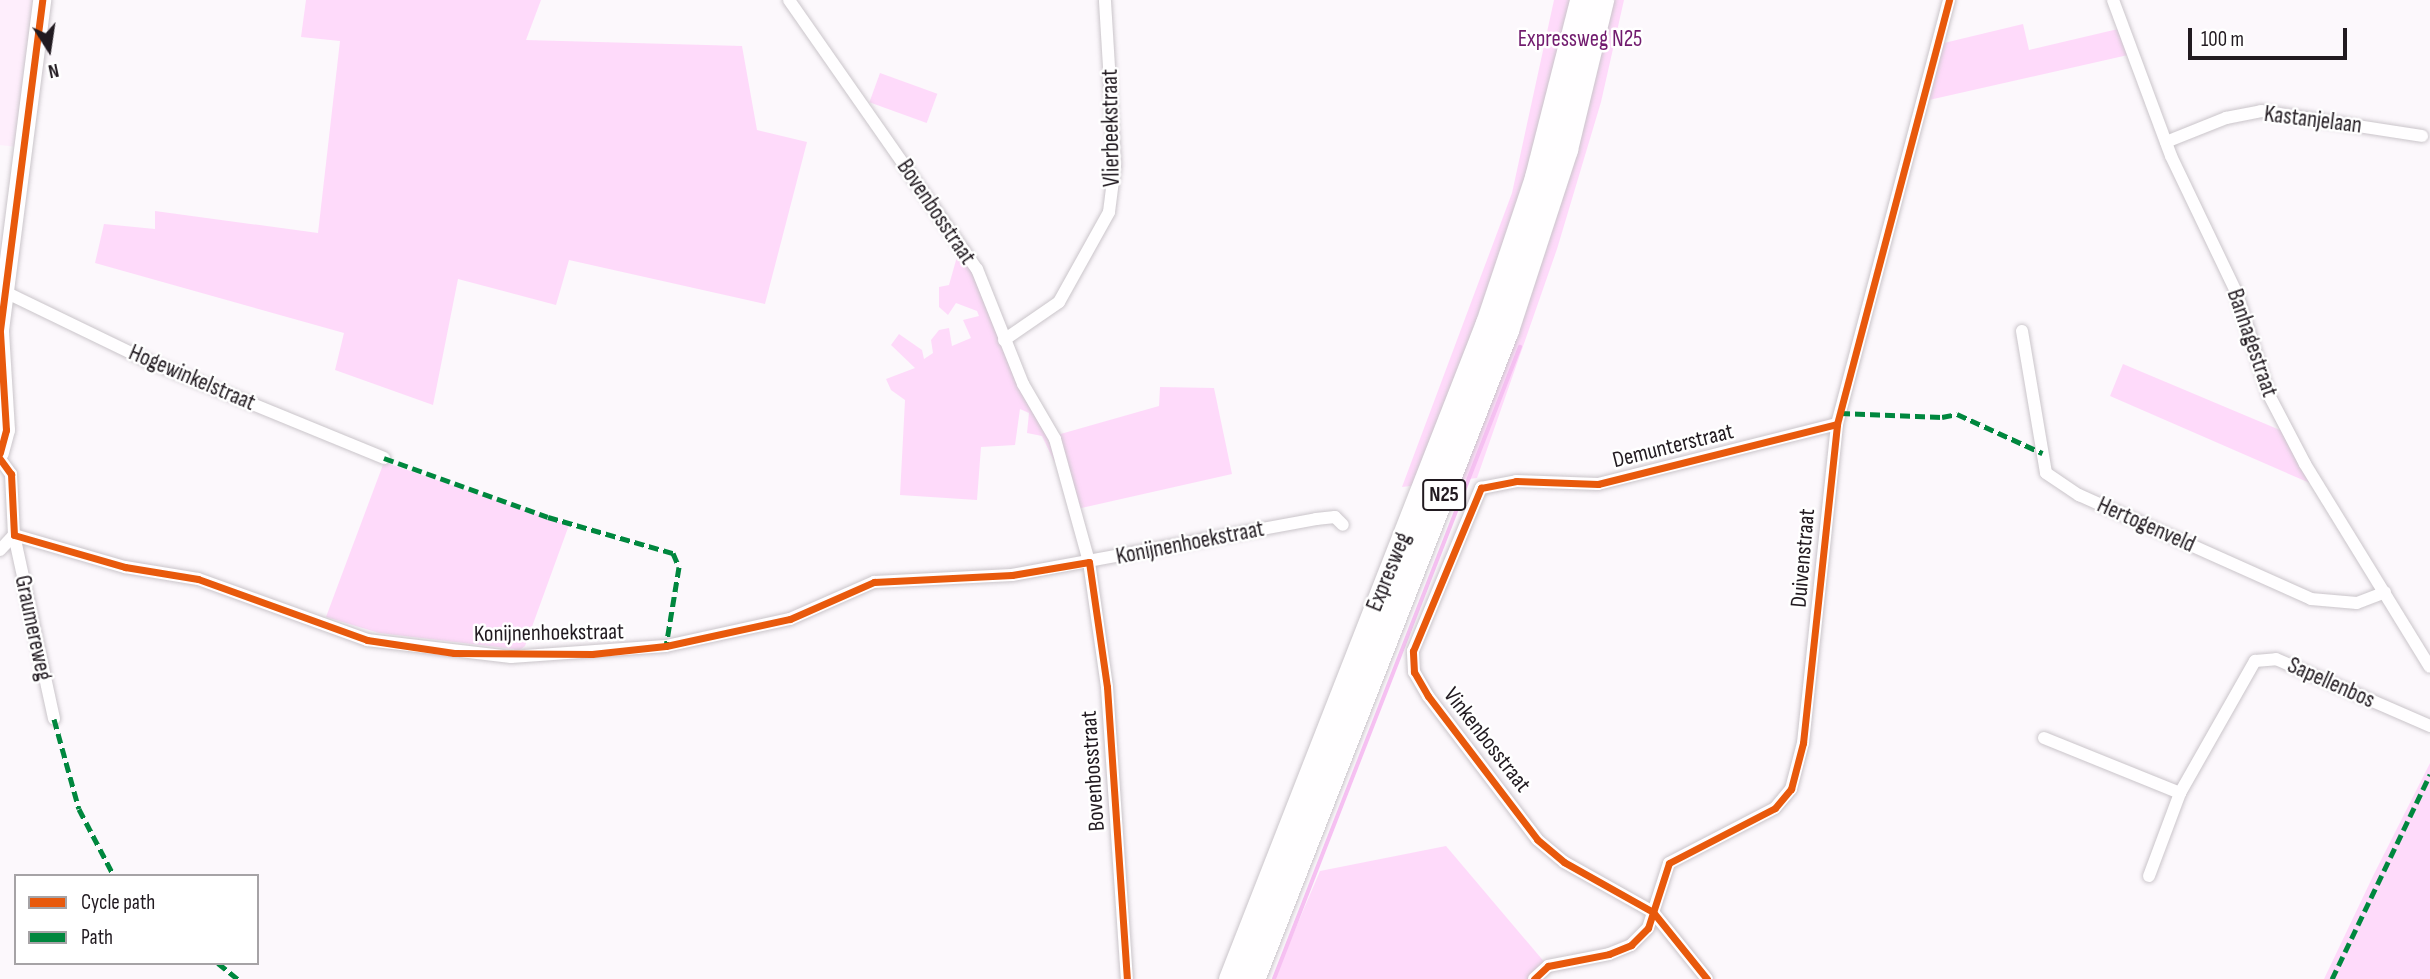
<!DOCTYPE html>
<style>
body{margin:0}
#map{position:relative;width:2430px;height:979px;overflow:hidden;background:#fcf8fc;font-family:"Sofia Sans Condensed",sans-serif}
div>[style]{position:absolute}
.built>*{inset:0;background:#feeefc}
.green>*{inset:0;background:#fedafa;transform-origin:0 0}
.stream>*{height:3.5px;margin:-1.75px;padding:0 1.75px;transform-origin:1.75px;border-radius:1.75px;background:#f6c0f2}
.roads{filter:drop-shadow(0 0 2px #cac5ca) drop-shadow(0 0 2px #cac5ca)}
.street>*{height:12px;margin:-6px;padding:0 6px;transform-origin:6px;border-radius:6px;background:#fffeff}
.secondary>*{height:18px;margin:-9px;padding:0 9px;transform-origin:9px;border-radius:9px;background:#fffeff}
.highway>*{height:23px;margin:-11.5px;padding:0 11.5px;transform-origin:11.5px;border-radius:11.5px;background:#fffeff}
.quiet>*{height:5px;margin-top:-2.5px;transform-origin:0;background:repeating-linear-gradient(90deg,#00873e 0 10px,transparent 0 15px)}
.cycleway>*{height:7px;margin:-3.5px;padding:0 3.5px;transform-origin:3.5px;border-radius:3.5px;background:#e8590c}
span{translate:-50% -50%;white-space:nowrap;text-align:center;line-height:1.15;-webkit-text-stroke:5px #fff;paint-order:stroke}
.shield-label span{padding:2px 5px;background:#fff;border:2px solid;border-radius:5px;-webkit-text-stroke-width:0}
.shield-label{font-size:21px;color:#211a20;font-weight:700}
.park-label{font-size:23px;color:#711b6e}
.street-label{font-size:23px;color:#211a20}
.legend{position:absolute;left:14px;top:874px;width:245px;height:91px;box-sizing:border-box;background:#fff;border:2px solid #a6a3a6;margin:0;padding:9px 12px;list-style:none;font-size:21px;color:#211a20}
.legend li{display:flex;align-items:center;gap:14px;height:35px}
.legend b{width:35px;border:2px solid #a6a3a6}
.north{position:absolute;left:14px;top:14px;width:70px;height:70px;-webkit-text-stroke:5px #fff;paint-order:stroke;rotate:168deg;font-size:19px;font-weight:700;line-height:28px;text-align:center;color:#211a20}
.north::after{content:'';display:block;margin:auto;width:24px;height:32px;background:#211a20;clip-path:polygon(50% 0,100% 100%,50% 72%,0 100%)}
.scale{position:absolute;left:2188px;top:28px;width:159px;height:32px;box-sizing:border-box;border:4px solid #211a20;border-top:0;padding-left:9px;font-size:21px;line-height:24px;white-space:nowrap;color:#211a20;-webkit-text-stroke:5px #fff;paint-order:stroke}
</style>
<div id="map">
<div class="built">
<i style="clip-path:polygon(0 0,33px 0,16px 147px,0 145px)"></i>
</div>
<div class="green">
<i style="clip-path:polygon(306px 0,541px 0,526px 40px,742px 46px,757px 130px,807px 142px,765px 304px,569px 260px,556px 305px,458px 279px,433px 405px,335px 370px,344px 333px,95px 263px,104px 224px,155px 229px,155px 211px,318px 233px,340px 41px,301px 37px)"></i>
<i style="clip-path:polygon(1554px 0,1624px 0,1601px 102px,1557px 249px,1477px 478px,1402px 487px,1512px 193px)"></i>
<i style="clip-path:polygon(2023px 24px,2029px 50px,2118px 29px,2128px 55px,1929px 100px,1944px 43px)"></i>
<i style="left:880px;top:73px;width:61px;height:31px;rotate:20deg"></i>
<i style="clip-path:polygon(960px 246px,1023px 384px,1057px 435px,1159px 406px,1160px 387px,1214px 388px,1232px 474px,1077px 509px,1061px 460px,1054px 461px,1042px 436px,1027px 433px,1029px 413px,1020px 409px,1015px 445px,981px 447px,977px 500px,900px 495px,905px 400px,891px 390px,886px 379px,915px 368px,891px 345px,899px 334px,922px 350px,924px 359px,933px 353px,931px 340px,939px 330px,949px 328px,952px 346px,971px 338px,963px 320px,979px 316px,977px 311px,956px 303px,948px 315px,939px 307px,939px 287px,949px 285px)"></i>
<i style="clip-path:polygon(2123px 364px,2287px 433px,2319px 487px,2110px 396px)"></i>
<i style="clip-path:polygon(384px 462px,569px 525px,525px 646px,516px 653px,514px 649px,379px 633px,326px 617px)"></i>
<i style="clip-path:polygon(2430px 763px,2430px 979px,2324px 979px,2374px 874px)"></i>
<i style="clip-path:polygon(1446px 846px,1546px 964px,1530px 979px,1274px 979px,1320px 871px)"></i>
</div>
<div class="stream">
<i style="left:1274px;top:979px;width:678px;rotate:-68.73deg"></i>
</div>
<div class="roads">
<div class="street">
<i style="left:789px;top:0;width:328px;rotate:55.1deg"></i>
<i style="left:977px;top:269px;width:124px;rotate:68.2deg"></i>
<i style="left:1023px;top:384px;width:64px;rotate:59.8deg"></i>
<i style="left:1055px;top:439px;width:128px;rotate:74.5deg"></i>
<i style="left:1089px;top:562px;width:126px;rotate:81.8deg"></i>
<i style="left:1107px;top:687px;width:293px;rotate:86.1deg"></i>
<i style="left:2113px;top:0;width:166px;rotate:69.6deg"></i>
<i style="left:2171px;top:156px;width:153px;rotate:64.4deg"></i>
<i style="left:2237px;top:294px;width:106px;rotate:72.4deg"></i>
<i style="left:2269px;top:395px;width:78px;rotate:62.4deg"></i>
<i style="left:2305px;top:464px;width:238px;rotate:58.4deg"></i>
<i style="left:2166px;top:142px;width:65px;rotate:-21.8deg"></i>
<i style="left:2226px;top:118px;width:36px;rotate:-11deg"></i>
<i style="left:2261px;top:111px;width:163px;rotate:8.8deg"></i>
<i style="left:3px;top:291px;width:163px;rotate:25.8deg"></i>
<i style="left:150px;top:362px;width:253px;rotate:22.3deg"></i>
<i style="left:2022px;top:331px;width:144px;rotate:80.4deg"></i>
<i style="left:2046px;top:473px;width:40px;rotate:34deg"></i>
<i style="left:2079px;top:495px;width:254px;rotate:24.1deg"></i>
<i style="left:2311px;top:599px;width:46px;rotate:5deg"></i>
<i style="left:2357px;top:603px;width:30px;rotate:-21deg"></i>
<i style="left:1004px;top:340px;width:67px;rotate:-34.6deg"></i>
<i style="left:1059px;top:302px;width:103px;rotate:-60.9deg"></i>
<i style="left:1109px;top:212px;width:47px;rotate:-82.7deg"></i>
<i style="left:1115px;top:165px;width:165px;rotate:-93.5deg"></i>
<i style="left:0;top:459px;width:19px;rotate:54deg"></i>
<i style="left:11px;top:474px;width:61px;rotate:87.2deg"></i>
<i style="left:14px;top:535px;width:188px;rotate:77.7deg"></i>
<i style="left:14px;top:535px;width:116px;rotate:16.1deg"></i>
<i style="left:125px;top:567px;width:74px;rotate:9.3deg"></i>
<i style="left:198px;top:579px;width:180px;rotate:19.8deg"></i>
<i style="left:367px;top:640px;width:145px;rotate:6.7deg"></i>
<i style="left:511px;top:657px;width:155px;rotate:-4.1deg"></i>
<i style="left:666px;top:646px;width:127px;rotate:-12.3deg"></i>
<i style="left:790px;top:619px;width:92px;rotate:-23.8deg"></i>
<i style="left:874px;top:582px;width:138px;rotate:-2.9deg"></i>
<i style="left:1012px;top:575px;width:309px;rotate:-10.4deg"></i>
<i style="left:1316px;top:519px;width:19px;rotate:-6deg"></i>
<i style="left:1335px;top:517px;width:11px;rotate:45deg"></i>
<i style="left:0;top:550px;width:21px;rotate:-47deg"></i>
<i style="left:2044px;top:738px;width:147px;rotate:22deg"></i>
<i style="left:2149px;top:876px;width:89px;rotate:-69.5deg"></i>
<i style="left:2180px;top:793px;width:152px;rotate:-60.4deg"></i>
<i style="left:2255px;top:661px;width:21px;rotate:-5deg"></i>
<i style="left:2276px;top:659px;width:168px;rotate:23.5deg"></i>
<i style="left:1534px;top:979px;width:19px;rotate:-43deg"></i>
<i style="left:1548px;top:966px;width:62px;rotate:-11.1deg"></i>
<i style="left:1609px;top:954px;width:24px;rotate:-22deg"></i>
<i style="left:1631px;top:945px;width:24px;rotate:-45deg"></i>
<i style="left:1648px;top:928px;width:68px;rotate:-72.1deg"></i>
<i style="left:1669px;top:863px;width:119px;rotate:-27.4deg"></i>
<i style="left:1775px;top:808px;width:25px;rotate:-50deg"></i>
<i style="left:1791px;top:789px;width:48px;rotate:-75.4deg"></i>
<i style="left:1803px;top:743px;width:321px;rotate:-83.9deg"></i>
<i style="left:1837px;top:424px;width:439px;rotate:-75.2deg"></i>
<i style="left:1707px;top:979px;width:86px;rotate:-128.9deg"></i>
<i style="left:1653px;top:912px;width:102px;rotate:-150.7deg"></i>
<i style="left:1564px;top:862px;width:35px;rotate:-140deg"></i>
<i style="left:1537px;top:839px;width:180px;rotate:-127.3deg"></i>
<i style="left:1428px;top:696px;width:28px;rotate:-120deg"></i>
<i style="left:1414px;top:672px;width:21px;rotate:-93deg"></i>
<i style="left:1413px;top:651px;width:177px;rotate:-67.4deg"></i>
<i style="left:1481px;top:488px;width:36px;rotate:-11deg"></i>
<i style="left:1516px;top:481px;width:82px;rotate:2.1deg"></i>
<i style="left:1598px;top:484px;width:246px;rotate:-14.1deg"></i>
</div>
<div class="secondary">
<i style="left:0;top:330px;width:333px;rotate:-82.7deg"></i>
<i style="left:0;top:332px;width:98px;rotate:86.5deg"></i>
<i style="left:6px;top:430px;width:24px;rotate:105deg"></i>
</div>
<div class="highway">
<i style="left:1230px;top:979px;width:705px;rotate:-68.61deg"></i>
<i style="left:1487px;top:323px;width:154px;rotate:-71.4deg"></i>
<i style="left:1536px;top:177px;width:183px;rotate:-75.7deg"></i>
<i style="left:1253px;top:979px;width:697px;rotate:-68.63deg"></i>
<i style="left:1507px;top:330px;width:190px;rotate:-71.9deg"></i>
<i style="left:1566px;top:149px;width:153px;rotate:-76.4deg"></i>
</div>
</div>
<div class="quiet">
<i style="left:1840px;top:413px;width:102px;rotate:2.2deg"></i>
<i style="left:1942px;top:417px;width:15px;rotate:-11deg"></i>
<i style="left:1957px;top:414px;width:94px;rotate:24.6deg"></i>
<i style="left:384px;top:458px;width:174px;rotate:19.8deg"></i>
<i style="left:548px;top:517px;width:130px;rotate:16.1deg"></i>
<i style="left:673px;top:553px;width:15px;rotate:67deg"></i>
<i style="left:679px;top:567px;width:80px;rotate:99.3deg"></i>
<i style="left:54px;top:719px;width:93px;rotate:74.5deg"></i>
<i style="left:79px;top:809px;width:76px;rotate:62.4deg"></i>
<i style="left:218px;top:963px;width:26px;rotate:39deg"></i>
<i style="left:2332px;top:979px;width:227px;rotate:-64.4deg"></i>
</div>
<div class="cycleway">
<i style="left:0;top:330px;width:333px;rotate:-82.7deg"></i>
<i style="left:0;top:332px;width:98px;rotate:86.5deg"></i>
<i style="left:6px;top:430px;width:24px;rotate:105deg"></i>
<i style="left:0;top:459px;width:19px;rotate:54deg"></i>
<i style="left:11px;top:474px;width:61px;rotate:87.2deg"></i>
<i style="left:14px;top:535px;width:116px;rotate:16.1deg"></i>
<i style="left:125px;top:567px;width:74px;rotate:9.3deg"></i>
<i style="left:198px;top:579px;width:180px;rotate:19.8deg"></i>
<i style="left:367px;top:640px;width:88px;rotate:8.5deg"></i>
<i style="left:454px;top:653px;width:138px;rotate:0.4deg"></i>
<i style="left:592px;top:654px;width:74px;rotate:-6.2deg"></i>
<i style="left:666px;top:646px;width:127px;rotate:-12.3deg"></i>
<i style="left:790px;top:619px;width:92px;rotate:-23.8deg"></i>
<i style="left:874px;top:582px;width:138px;rotate:-2.9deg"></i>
<i style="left:1012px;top:575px;width:78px;rotate:-9.6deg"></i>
<i style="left:1089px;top:562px;width:126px;rotate:81.8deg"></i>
<i style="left:1107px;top:687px;width:293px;rotate:86.1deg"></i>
<i style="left:1534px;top:979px;width:19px;rotate:-43deg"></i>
<i style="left:1548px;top:966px;width:62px;rotate:-11.1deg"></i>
<i style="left:1609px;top:954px;width:24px;rotate:-22deg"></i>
<i style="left:1631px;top:945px;width:24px;rotate:-45deg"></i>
<i style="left:1648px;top:928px;width:68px;rotate:-72.1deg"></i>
<i style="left:1669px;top:863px;width:119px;rotate:-27.4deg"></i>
<i style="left:1775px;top:808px;width:25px;rotate:-50deg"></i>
<i style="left:1791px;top:789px;width:48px;rotate:-75.4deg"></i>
<i style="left:1803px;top:743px;width:321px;rotate:-83.9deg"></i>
<i style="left:1837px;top:424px;width:439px;rotate:-75.2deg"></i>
<i style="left:1707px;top:979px;width:86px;rotate:-128.9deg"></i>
<i style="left:1653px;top:912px;width:102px;rotate:-150.7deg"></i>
<i style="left:1564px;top:862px;width:35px;rotate:-140deg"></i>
<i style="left:1537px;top:839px;width:180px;rotate:-127.3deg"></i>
<i style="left:1428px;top:696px;width:28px;rotate:-120deg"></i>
<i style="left:1414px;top:672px;width:21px;rotate:-93deg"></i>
<i style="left:1413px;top:651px;width:177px;rotate:-67.4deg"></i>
<i style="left:1481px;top:488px;width:36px;rotate:-11deg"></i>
<i style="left:1516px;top:481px;width:82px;rotate:2.1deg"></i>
<i style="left:1598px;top:484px;width:246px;rotate:-14.1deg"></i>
</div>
<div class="shield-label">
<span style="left:1444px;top:495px">N25</span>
</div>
<div class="park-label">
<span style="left:1580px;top:39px">Expressweg N25</span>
</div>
<div class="street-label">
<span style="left:2313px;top:120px;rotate:7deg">Kastanjelaan</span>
<span style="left:1111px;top:128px;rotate:-91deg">Vlierbeekstraat</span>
<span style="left:936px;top:212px;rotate:56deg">Bovenbosstraat</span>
<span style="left:2252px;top:343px;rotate:71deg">Banhagestraat</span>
<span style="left:192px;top:378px;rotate:23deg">Hogewinkelstraat</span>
<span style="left:1673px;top:446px;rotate:-14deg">Demunterstraat</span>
<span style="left:2146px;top:525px;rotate:24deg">Hertogenveld</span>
<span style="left:1190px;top:543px;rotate:-11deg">Konijnenhoekstraat</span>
<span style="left:1803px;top:558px;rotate:-85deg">Duivenstraat</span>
<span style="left:1389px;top:572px;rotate:-68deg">Expresweg</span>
<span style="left:33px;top:628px;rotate:78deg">Graumereweg</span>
<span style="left:549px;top:633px;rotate:-1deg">Konijnenhoekstraat</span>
<span style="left:2331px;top:683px;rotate:24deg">Sapellenbos</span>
<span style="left:1487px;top:740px;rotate:52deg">Vinkenbosstraat</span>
<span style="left:1093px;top:771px;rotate:-94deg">Bovenbosstraat</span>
</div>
<ul class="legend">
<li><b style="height:9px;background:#e8590c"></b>Cycle path</li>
<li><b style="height:9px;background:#00873e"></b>Path</li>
</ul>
<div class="north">N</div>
<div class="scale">100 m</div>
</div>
